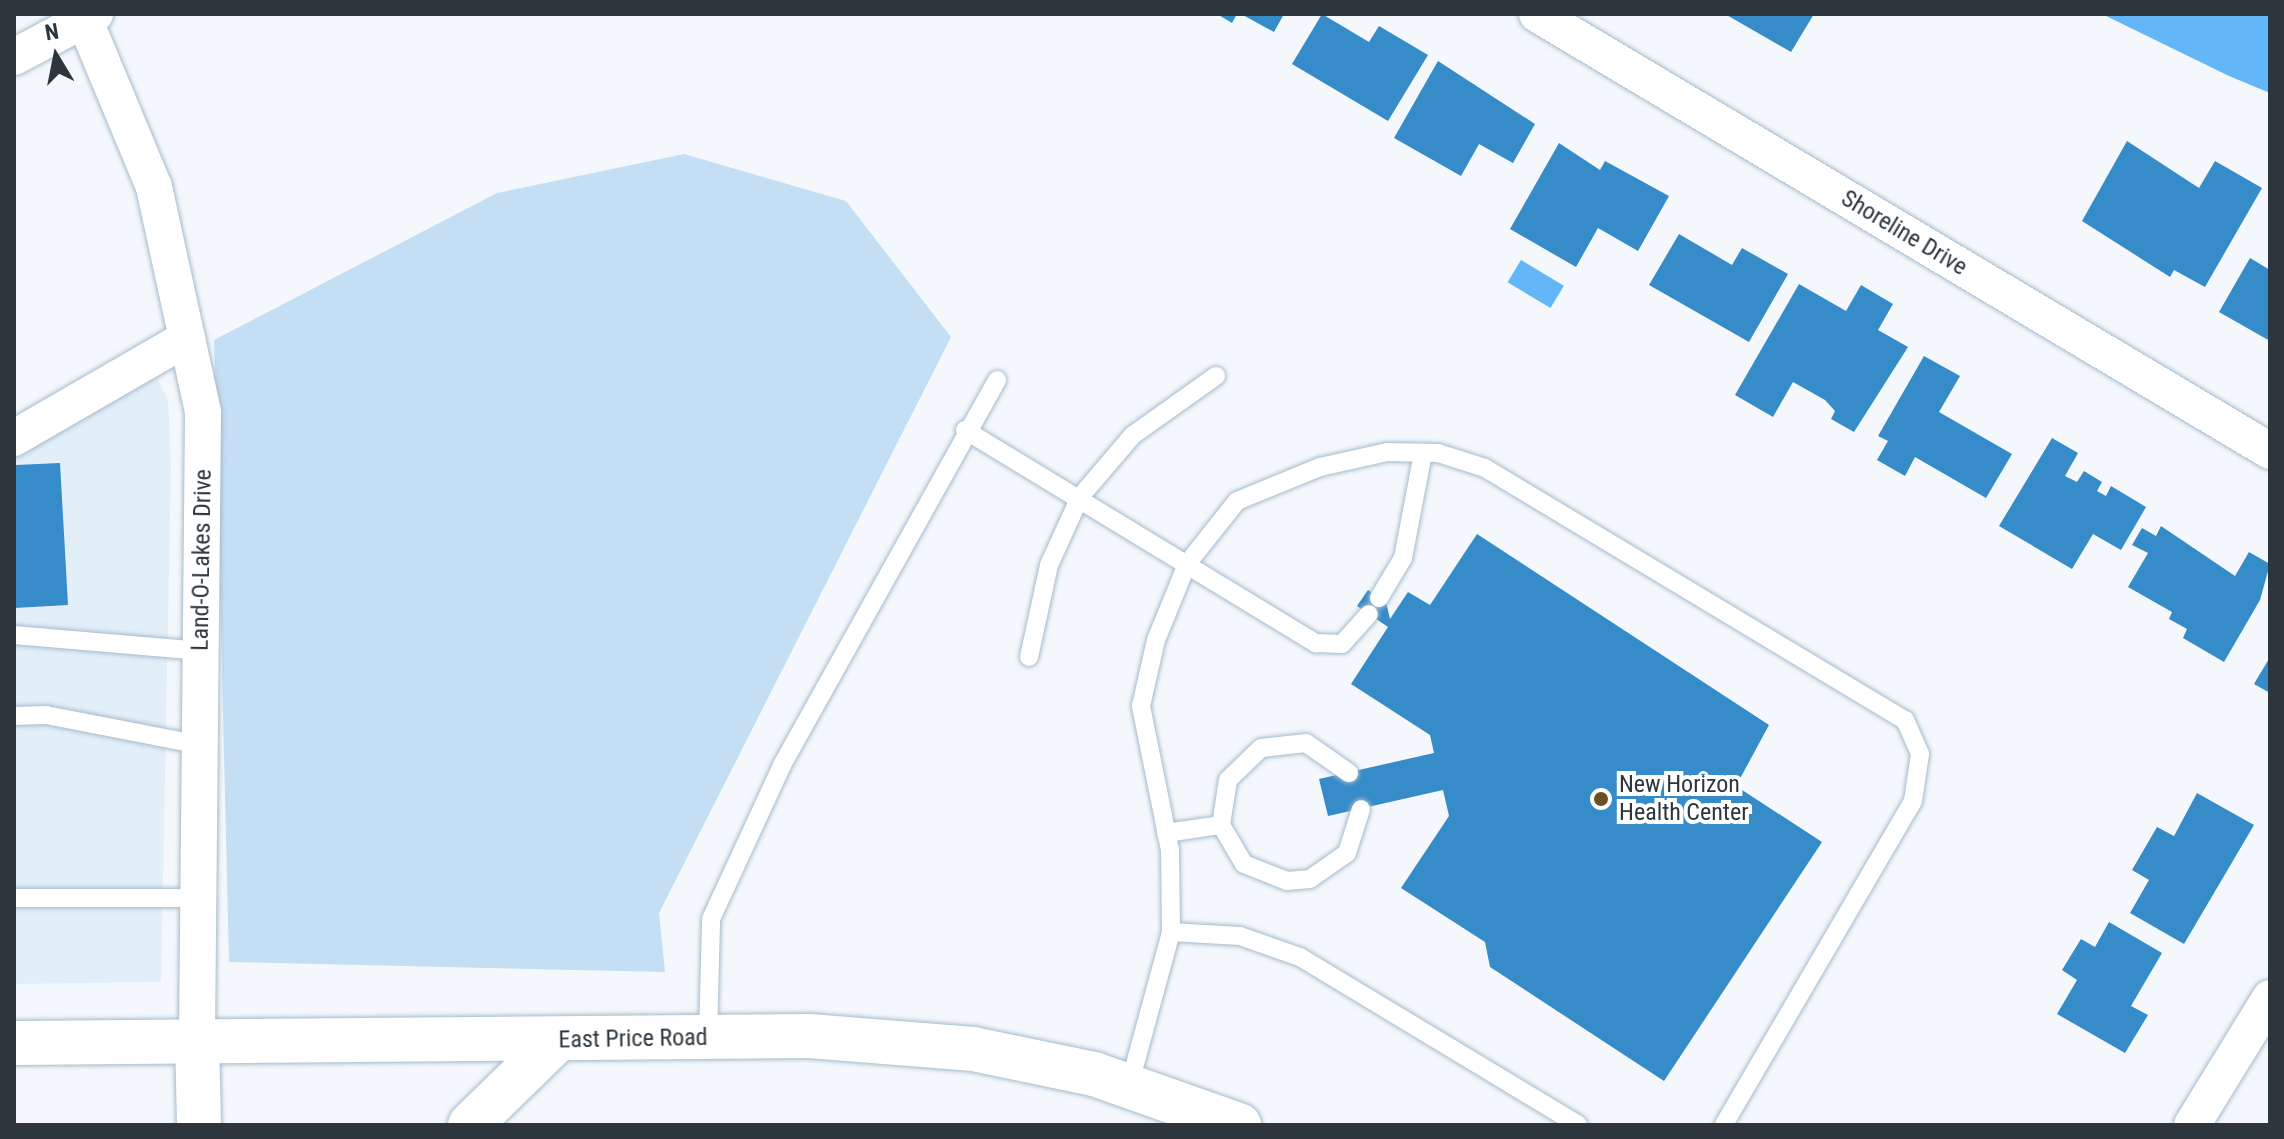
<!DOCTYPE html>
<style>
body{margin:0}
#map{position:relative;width:2284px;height:1139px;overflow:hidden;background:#f4f8fc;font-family:"Roboto Condensed",sans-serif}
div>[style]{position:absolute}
.built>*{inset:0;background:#e2eef8}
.green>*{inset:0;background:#c4def4}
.water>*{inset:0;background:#63b6f7;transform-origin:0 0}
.building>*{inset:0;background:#368bc9}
.roads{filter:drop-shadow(0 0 2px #a5bacd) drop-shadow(0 0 2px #a5bacd)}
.service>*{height:18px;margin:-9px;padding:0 9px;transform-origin:9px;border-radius:9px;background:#fff}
.minor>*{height:36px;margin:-18px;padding:0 18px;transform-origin:18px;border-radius:18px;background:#fff}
.tertiary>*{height:44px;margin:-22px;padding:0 22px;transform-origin:22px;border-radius:22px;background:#fff}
.secondary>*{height:44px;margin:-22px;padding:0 22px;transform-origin:22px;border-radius:22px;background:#fff}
.dots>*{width:22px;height:22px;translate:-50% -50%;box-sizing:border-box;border:4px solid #fff;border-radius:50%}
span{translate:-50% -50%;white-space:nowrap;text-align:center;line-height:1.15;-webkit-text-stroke:8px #fff;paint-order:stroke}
.street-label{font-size:24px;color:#2d363d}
.poi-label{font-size:24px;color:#2d363d}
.left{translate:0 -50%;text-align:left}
.frame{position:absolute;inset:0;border:16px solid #2d363d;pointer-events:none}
.north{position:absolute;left:16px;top:16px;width:80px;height:80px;-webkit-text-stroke:6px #fff;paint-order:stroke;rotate:350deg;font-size:22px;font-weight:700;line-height:32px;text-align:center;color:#2d363d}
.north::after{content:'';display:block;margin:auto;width:28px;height:36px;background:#2d363d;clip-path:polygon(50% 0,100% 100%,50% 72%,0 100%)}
</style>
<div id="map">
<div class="built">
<i style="clip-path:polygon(145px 354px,168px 400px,171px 467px,161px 982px,14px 984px,14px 429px)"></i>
</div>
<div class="green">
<i style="clip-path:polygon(684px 154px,846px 201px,951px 337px,659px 913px,665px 972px,229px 962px,214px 340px,497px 193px)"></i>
</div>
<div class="water">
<i style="clip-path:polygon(2102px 14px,2270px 14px,2270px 93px,2229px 76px)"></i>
<i style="left:1521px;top:260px;width:50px;height:26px;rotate:31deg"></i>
</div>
<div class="building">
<i style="clip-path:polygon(1217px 14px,1237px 14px,1232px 23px)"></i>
<i style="clip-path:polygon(1241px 14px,1284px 14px,1274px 32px)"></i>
<i style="clip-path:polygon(1322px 14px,1369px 42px,1379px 26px,1428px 55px,1388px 121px,1292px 64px)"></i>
<i style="clip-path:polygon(1725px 14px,1814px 14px,1791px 52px)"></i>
<i style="clip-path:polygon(1438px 61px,1535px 124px,1513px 163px,1479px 144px,1461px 176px,1394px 138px)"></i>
<i style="clip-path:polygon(2127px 141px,2199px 188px,2215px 161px,2262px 188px,2205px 287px,2174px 270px,2170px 277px,2082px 221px)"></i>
<i style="clip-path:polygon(1559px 143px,1600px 170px,1605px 161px,1669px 196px,1638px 251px,1598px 228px,1576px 267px,1510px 229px)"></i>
<i style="clip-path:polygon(1679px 234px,1732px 265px,1742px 248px,1788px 274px,1749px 342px,1649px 285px)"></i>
<i style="clip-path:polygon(2250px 258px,2270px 270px,2270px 341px,2219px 312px)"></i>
<i style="clip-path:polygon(1799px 284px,1846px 311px,1861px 285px,1893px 304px,1878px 330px,1908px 347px,1854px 432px,1831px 419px,1835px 411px,1825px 400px,1793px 382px,1773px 417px,1735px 395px)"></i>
<i style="clip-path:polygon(1924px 356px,1960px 376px,1939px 412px,2012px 454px,1986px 498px,1915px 457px,1905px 476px,1877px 460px,1888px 441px,1878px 436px)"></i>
<i style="clip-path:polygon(2052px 438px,2078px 453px,2065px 476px,2077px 482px,2084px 471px,2102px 482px,2097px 491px,2106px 496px,2111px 486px,2146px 507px,2121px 550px,2093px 534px,2072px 569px,1999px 526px)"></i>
<i style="clip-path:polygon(60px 463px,68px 605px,14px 608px,16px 465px)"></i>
<i style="clip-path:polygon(2161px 526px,2235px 576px,2249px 552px,2270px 564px,2260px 600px,2224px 662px,2183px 638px,2187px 629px,2169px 619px,2172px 612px,2128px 587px,2148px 553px,2132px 545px,2142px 528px,2156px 536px)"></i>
<i style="clip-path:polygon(1477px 534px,1769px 725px,1736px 786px,1822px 842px,1664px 1081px,1490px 967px,1485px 942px,1401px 888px,1449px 816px,1443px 790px,1328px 816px,1319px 779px,1434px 753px,1430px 735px,1351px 684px,1388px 627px,1357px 606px,1368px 590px,1386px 602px,1390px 619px,1408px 592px,1430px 605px)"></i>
<i style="clip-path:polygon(2270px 657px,2270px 693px,2254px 684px)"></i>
<i style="clip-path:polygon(2197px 793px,2254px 825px,2184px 944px,2130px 913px,2149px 880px,2132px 870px,2157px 827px,2174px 836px)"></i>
<i style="clip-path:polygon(2109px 922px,2162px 953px,2131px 1006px,2148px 1015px,2125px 1053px,2057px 1014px,2077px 980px,2062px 970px,2081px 939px,2095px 947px)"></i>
</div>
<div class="roads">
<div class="service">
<i style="left:965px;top:430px;width:411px;rotate:31.3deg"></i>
<i style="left:1316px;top:643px;width:26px;rotate:2deg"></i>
<i style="left:1342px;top:644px;width:40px;rotate:-48deg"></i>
<i style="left:1379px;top:598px;width:47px;rotate:-59deg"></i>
<i style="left:1403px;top:558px;width:107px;rotate:-79.2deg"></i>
<i style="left:14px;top:635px;width:188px;rotate:4.9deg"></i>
<i style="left:1029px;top:657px;width:94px;rotate:-77.7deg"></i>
<i style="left:1049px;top:565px;width:75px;rotate:-65.5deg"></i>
<i style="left:1080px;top:497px;width:82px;rotate:-49.5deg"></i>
<i style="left:1133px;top:435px;width:102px;rotate:-35.4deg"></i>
<i style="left:14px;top:716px;width:32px;rotate:-2deg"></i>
<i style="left:46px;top:715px;width:157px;rotate:11deg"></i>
<i style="left:1349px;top:773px;width:52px;rotate:-145.1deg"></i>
<i style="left:1306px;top:743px;width:45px;rotate:173.7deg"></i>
<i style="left:1261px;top:748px;width:46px;rotate:135.9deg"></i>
<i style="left:1228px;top:780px;width:46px;rotate:98.8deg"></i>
<i style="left:1221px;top:825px;width:45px;rotate:59.5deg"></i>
<i style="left:1244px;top:864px;width:46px;rotate:21.6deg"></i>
<i style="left:1287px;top:881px;width:23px;rotate:-5deg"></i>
<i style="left:1310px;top:879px;width:45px;rotate:-35.1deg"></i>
<i style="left:1347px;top:853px;width:46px;rotate:-72.3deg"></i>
<i style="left:1166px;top:833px;width:56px;rotate:-8.3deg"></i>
<i style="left:14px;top:898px;width:184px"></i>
<i style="left:1171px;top:932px;width:69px;rotate:3.3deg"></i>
<i style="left:1240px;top:936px;width:64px;rotate:19.3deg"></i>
<i style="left:1300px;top:957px;width:325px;rotate:31.1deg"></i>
<i style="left:708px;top:1037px;width:118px;rotate:-88.5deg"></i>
<i style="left:711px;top:919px;width:170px;rotate:-65.2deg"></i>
<i style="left:782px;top:765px;width:441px;rotate:-60.8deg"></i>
<i style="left:1129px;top:1086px;width:160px;rotate:-74.7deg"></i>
<i style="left:1171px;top:932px;width:82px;rotate:-90.7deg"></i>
<i style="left:1170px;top:850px;width:147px;rotate:-101.4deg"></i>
<i style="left:1141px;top:706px;width:68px;rotate:-77.2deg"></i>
<i style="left:1156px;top:640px;width:82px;rotate:-67.8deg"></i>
<i style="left:1187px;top:564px;width:80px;rotate:-51.6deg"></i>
<i style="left:1237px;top:501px;width:90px;rotate:-22.3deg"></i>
<i style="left:1320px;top:467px;width:69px;rotate:-12.6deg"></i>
<i style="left:1387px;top:452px;width:51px;rotate:1.1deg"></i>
<i style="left:1438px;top:453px;width:49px;rotate:17.7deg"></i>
<i style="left:1485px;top:468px;width:490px;rotate:31deg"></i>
<i style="left:1905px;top:720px;width:37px;rotate:66deg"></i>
<i style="left:1920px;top:754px;width:48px;rotate:98.5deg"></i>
<i style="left:1913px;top:801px;width:375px;rotate:120.3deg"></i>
</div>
<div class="minor">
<i style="left:82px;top:14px;width:187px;rotate:67.4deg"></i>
<i style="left:154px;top:187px;width:230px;rotate:77.7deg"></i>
<i style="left:203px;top:412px;width:629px;rotate:90.55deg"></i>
<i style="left:1537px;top:14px;width:853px;rotate:30.8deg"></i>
<i style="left:14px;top:57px;width:92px;rotate:-28deg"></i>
<i style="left:14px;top:438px;width:200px;rotate:-30deg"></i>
<i style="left:2192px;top:1125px;width:149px;rotate:-58.4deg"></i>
</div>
<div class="tertiary">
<i style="left:197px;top:1041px;width:84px;rotate:88.6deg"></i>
<i style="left:470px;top:1125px;width:120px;rotate:-44.3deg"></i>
</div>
<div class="secondary">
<i style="left:14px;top:1043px;width:795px;rotate:-0.5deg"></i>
<i style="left:809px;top:1036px;width:165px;rotate:4.5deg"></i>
<i style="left:973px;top:1049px;width:124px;rotate:11.7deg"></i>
<i style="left:1094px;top:1074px;width:154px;rotate:19.4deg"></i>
</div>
</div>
<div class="dots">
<i style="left:1601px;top:799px;background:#6b5022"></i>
</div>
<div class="street-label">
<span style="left:1904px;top:233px;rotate:31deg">Shoreline Drive</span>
<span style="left:202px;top:560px;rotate:-89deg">Land-O-Lakes Drive</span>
<span style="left:633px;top:1039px;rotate:-1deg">East Price Road</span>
</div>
<div class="poi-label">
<span class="left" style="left:1619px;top:799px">New Horizon<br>Health Center</span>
</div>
<div class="frame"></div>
<div class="north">N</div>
</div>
